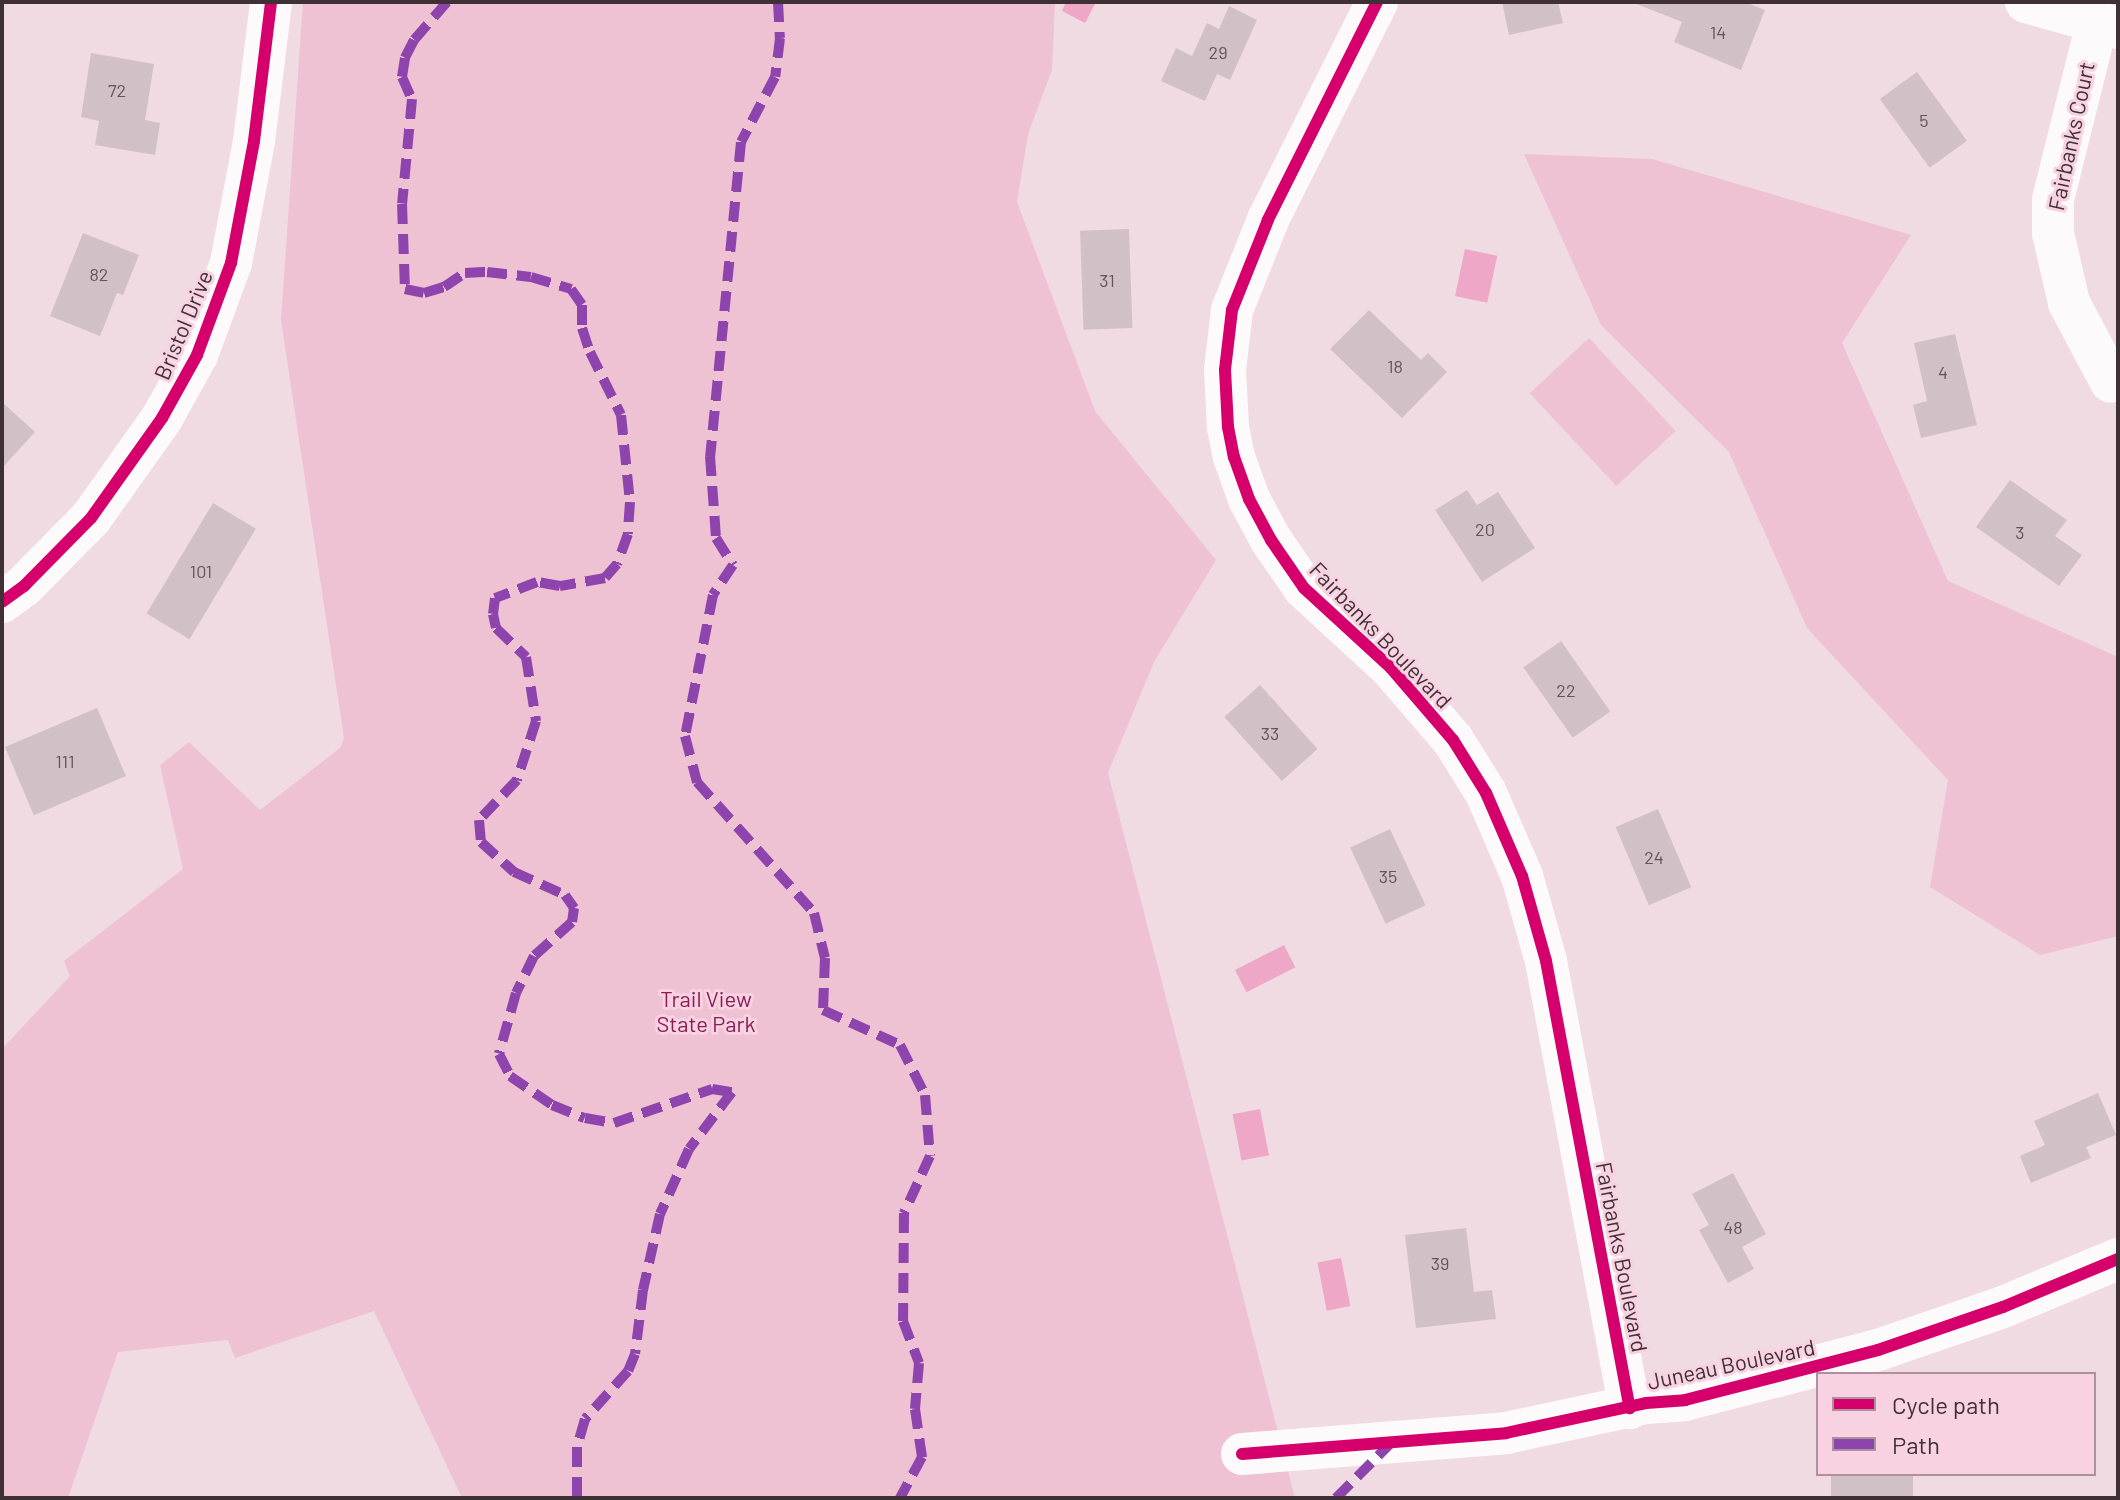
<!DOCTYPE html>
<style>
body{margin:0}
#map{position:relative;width:2120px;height:1500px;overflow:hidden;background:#f0dbe3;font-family:Barlow,sans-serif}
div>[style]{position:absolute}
.green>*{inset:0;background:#eec1d3;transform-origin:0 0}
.water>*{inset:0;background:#eea7c6;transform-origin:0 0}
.building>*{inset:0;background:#d1c1c7;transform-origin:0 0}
.minor>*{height:42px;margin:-21px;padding:0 21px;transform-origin:21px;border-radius:21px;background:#fdfafb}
.quiet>*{height:10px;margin-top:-5px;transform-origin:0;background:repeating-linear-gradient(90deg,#8e44ad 0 20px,transparent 0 30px)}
.cycleway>*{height:12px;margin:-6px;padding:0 6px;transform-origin:6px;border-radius:6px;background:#d6006c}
span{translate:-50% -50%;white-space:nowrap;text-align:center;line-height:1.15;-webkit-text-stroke:6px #f9d2e1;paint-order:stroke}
.number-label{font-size:18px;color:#64545a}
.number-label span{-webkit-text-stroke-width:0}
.street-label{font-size:22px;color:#3f3036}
.park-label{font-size:22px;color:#881d57}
.frame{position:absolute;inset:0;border:4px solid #3f3036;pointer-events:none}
.legend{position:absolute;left:1816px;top:1372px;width:280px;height:104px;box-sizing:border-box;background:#f9d2e1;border:2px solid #af919d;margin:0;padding:10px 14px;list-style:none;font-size:24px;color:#3f3036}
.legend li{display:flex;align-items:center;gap:16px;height:40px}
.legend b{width:40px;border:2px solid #af919d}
</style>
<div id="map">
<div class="green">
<i style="clip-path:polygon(303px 2px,1055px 2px,1052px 70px,1028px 134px,1017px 202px,1095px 411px,1216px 560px,1154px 662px,1108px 773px,1295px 1498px,462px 1498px,374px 1311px,235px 1358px,228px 1340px,118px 1352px,68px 1498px,2px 1498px,2px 1049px,70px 976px,64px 961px,183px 869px,160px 765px,189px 742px,260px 810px,340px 748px,344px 738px,281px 320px)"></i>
<i style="clip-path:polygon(1524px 154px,1652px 159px,1911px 235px,1842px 343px,1948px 581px,2118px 657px,2118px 936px,2040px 955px,1930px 887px,1948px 780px,1807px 628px,1729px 452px,1601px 325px)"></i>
<i style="left:1589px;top:338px;width:127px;height:81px;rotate:47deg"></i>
</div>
<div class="water">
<i style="clip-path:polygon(1066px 2px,1096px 2px,1085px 23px,1062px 11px)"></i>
<i style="left:1465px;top:249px;width:33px;height:48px;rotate:12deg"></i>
<i style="left:1284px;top:945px;width:25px;height:55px;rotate:63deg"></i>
<i style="left:1260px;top:1109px;width:47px;height:28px;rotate:79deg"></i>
<i style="left:1341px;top:1258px;width:49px;height:24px;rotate:79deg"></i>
</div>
<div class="building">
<i style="clip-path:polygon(1502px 2px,1558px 2px,1563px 23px,1509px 35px)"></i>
<i style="clip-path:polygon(1745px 2px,1765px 10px,1741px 70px,1674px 42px,1682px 22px,1634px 3px)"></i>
<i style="clip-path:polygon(1229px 6px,1257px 20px,1230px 80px,1217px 74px,1205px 101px,1161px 81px,1176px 48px,1192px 56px,1207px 23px,1219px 29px)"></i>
<i style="clip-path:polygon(91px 53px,154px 64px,145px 120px,160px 123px,155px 155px,95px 145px,99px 121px,81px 117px)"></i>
<i style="left:1917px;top:72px;width:85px;height:46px;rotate:54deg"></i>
<i style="left:1129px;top:229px;width:99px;height:49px;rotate:88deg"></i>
<i style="clip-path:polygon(83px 233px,139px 255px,123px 295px,117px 293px,100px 336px,50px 316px)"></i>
<i style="clip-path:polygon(1369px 310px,1421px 360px,1428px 353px,1447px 372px,1402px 418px,1330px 349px)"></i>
<i style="clip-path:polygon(1955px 334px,1977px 425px,1921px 438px,1913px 405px,1927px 401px,1914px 343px)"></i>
<i style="clip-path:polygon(2px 402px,35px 432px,2px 468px)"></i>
<i style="clip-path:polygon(2010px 480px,2067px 520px,2055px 536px,2082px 555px,2059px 586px,1976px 527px)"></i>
<i style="clip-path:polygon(1467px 490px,1477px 505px,1498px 492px,1535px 548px,1482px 582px,1435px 510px)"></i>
<i style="left:213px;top:503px;width:50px;height:129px;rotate:31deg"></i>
<i style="left:1561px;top:641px;width:86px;height:46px;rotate:55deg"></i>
<i style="left:1260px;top:685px;width:86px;height:48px;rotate:48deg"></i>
<i style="left:97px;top:708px;width:74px;height:100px;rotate:67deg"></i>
<i style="left:1658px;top:809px;width:85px;height:46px;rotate:67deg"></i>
<i style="left:1390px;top:829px;width:84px;height:44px;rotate:65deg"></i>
<i style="clip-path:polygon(2098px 1093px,2116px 1135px,2086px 1147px,2091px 1158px,2031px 1183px,2020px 1156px,2045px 1145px,2034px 1121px)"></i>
<i style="clip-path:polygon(1733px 1173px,1766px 1234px,1742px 1247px,1754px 1269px,1728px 1283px,1699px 1230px,1709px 1225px,1692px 1194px)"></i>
<i style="clip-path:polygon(1466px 1228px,1474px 1292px,1492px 1290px,1496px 1319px,1416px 1328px,1405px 1235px)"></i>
<i style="left:1831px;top:1474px;width:82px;height:25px"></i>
</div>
<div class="minor">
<i style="left:1377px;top:2px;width:244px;rotate:116.6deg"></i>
<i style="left:1268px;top:220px;width:97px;rotate:111.8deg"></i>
<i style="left:1232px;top:310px;width:60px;rotate:96.7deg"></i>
<i style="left:1225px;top:370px;width:57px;rotate:87deg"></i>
<i style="left:1228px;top:427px;width:31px;rotate:79deg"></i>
<i style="left:1234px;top:457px;width:45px;rotate:70.3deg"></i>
<i style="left:1249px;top:499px;width:47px;rotate:61.8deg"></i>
<i style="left:1271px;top:540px;width:58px;rotate:55.5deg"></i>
<i style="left:1304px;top:588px;width:118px;rotate:42.6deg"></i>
<i style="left:1391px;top:668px;width:95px;rotate:49.3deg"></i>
<i style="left:1453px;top:740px;width:62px;rotate:58.1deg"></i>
<i style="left:1486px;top:793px;width:90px;rotate:66.6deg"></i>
<i style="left:1522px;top:876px;width:88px;rotate:74.2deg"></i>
<i style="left:1546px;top:961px;width:455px;rotate:79.4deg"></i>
<i style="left:2026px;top:2px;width:96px;rotate:15.8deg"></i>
<i style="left:2097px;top:23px;width:182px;rotate:104deg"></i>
<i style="left:2053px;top:200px;width:33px;rotate:90deg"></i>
<i style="left:2053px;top:233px;width:72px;rotate:77.1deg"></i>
<i style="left:2069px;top:303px;width:89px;rotate:62deg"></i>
<i style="left:2px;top:602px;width:27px;rotate:-36deg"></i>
<i style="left:24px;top:586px;width:95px;rotate:-45.4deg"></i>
<i style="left:91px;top:518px;width:123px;rotate:-54.6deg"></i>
<i style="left:162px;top:418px;width:72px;rotate:-60.9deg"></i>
<i style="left:197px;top:355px;width:98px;rotate:-69.7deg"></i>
<i style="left:231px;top:263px;width:124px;rotate:-79.3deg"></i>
<i style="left:254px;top:141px;width:140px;rotate:-83deg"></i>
<i style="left:1242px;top:1454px;width:265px;rotate:-4.5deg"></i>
<i style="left:1506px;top:1433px;width:143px;rotate:-12.1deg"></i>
<i style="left:1646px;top:1403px;width:39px;rotate:-4deg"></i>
<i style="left:1685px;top:1400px;width:199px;rotate:-14.5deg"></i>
<i style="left:1878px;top:1350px;width:132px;rotate:-19deg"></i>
<i style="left:2003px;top:1307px;width:125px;rotate:-22.7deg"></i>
</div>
<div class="quiet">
<i style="left:447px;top:2px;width:50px;rotate:131deg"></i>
<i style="left:414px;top:40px;width:20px;rotate:117deg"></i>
<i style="left:405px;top:58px;width:19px;rotate:99deg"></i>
<i style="left:402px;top:77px;width:24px;rotate:66deg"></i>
<i style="left:412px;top:99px;width:105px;rotate:95.4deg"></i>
<i style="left:402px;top:204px;width:85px;rotate:88deg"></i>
<i style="left:405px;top:289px;width:19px;rotate:12deg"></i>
<i style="left:424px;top:293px;width:21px;rotate:-17deg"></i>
<i style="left:444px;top:287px;width:25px;rotate:-34deg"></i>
<i style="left:465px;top:273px;width:22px;rotate:-3deg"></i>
<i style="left:487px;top:272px;width:44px;rotate:6.5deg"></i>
<i style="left:531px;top:277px;width:42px;rotate:16.7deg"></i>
<i style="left:571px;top:289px;width:19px;rotate:55deg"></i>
<i style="left:582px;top:305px;width:23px;rotate:90deg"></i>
<i style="left:582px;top:328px;width:25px;rotate:72deg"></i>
<i style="left:590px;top:352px;width:70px;rotate:63.8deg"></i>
<i style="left:621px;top:415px;width:87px;rotate:84.1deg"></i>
<i style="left:630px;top:502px;width:32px;rotate:94deg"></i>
<i style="left:628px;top:534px;width:32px;rotate:110deg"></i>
<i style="left:617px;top:564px;width:18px;rotate:131deg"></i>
<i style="left:605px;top:578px;width:46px;rotate:169.9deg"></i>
<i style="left:560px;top:586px;width:23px;rotate:-170deg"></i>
<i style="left:537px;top:582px;width:45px;rotate:159.1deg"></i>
<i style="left:495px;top:598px;width:16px;rotate:97deg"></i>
<i style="left:493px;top:614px;width:14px;rotate:78deg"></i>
<i style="left:496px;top:628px;width:42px;rotate:44deg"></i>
<i style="left:526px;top:657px;width:65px;rotate:81.1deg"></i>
<i style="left:536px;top:721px;width:62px;rotate:107.9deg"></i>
<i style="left:517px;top:780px;width:55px;rotate:133.5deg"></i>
<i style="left:479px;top:820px;width:22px;rotate:85deg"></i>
<i style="left:481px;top:842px;width:45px;rotate:42.3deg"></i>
<i style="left:514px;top:872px;width:56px;rotate:24.3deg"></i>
<i style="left:565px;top:895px;width:16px;rotate:55deg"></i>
<i style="left:574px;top:908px;width:14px;rotate:98deg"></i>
<i style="left:572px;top:922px;width:51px;rotate:138.2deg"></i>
<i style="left:534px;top:956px;width:41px;rotate:115.9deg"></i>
<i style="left:516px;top:993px;width:63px;rotate:105.6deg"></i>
<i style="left:499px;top:1054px;width:25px;rotate:63deg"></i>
<i style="left:510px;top:1076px;width:51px;rotate:34.6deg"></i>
<i style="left:552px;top:1105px;width:35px;rotate:22deg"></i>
<i style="left:585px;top:1118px;width:29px;rotate:10deg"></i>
<i style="left:614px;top:1123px;width:104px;rotate:-19.1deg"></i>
<i style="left:712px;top:1089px;width:20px;rotate:9deg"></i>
<i style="left:732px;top:1092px;width:71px;rotate:127deg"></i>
<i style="left:689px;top:1149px;width:71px;rotate:114deg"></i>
<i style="left:660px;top:1214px;width:78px;rotate:102.6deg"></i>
<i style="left:643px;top:1290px;width:64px;rotate:97.1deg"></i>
<i style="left:635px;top:1354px;width:18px;rotate:112deg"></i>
<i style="left:628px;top:1371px;width:64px;rotate:131.9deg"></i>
<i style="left:585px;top:1419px;width:29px;rotate:106deg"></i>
<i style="left:577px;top:1447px;width:51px;rotate:90deg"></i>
<i style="left:778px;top:2px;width:36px;rotate:87deg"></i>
<i style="left:780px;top:38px;width:39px;rotate:97deg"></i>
<i style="left:775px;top:77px;width:73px;rotate:117.6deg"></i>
<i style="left:741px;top:142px;width:316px;rotate:95.6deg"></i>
<i style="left:710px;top:456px;width:82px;rotate:85.8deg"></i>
<i style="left:716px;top:538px;width:32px;rotate:58deg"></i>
<i style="left:733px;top:565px;width:36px;rotate:124deg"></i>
<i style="left:713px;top:595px;width:144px;rotate:101.2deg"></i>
<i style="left:685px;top:736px;width:48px;rotate:75.4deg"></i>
<i style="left:697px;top:782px;width:176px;rotate:48.2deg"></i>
<i style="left:814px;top:913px;width:46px;rotate:76.3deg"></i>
<i style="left:825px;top:958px;width:52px;rotate:92.2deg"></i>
<i style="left:823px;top:1010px;width:85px;rotate:24.4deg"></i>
<i style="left:900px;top:1045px;width:56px;rotate:63.4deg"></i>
<i style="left:925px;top:1095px;width:61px;rotate:85.3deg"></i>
<i style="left:930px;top:1156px;width:63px;rotate:114.5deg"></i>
<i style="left:904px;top:1213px;width:108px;rotate:90.5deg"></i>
<i style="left:903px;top:1321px;width:45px;rotate:69.1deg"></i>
<i style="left:919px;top:1363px;width:46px;rotate:95deg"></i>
<i style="left:915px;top:1409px;width:49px;rotate:81.7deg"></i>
<i style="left:922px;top:1457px;width:47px;rotate:118.2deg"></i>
<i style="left:1336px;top:1498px;width:76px;rotate:-45deg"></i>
</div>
<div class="cycleway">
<i style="left:1377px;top:2px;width:244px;rotate:116.6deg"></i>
<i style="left:1268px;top:220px;width:97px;rotate:111.8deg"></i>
<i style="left:1232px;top:310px;width:60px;rotate:96.7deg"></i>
<i style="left:1225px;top:370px;width:57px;rotate:87deg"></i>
<i style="left:1228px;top:427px;width:31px;rotate:79deg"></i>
<i style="left:1234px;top:457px;width:45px;rotate:70.3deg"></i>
<i style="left:1249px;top:499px;width:47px;rotate:61.8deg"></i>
<i style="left:1271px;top:540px;width:58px;rotate:55.5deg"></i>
<i style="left:1304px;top:588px;width:118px;rotate:42.6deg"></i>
<i style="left:1391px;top:668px;width:95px;rotate:49.3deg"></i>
<i style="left:1453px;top:740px;width:62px;rotate:58.1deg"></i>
<i style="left:1486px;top:793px;width:90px;rotate:66.6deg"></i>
<i style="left:1522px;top:876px;width:88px;rotate:74.2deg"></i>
<i style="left:1546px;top:961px;width:455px;rotate:79.4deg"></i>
<i style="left:2px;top:602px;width:27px;rotate:-36deg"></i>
<i style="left:24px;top:586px;width:95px;rotate:-45.4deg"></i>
<i style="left:91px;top:518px;width:123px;rotate:-54.6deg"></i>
<i style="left:162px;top:418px;width:72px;rotate:-60.9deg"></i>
<i style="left:197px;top:355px;width:98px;rotate:-69.7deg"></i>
<i style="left:231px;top:263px;width:124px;rotate:-79.3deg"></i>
<i style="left:254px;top:141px;width:140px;rotate:-83deg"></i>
<i style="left:1242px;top:1454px;width:265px;rotate:-4.5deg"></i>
<i style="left:1506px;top:1433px;width:143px;rotate:-12.1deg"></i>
<i style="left:1646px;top:1403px;width:39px;rotate:-4deg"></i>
<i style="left:1685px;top:1400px;width:199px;rotate:-14.5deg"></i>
<i style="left:1878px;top:1350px;width:132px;rotate:-19deg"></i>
<i style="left:2003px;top:1307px;width:125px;rotate:-22.7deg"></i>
</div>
<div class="number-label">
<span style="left:1718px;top:32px">14</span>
<span style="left:1218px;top:52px">29</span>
<span style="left:117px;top:90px">72</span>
<span style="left:1924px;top:120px">5</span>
<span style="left:99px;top:274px">82</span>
<span style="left:1107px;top:280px">31</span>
<span style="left:1395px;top:366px">18</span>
<span style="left:1943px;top:372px">4</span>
<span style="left:1485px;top:529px">20</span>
<span style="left:2020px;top:532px">3</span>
<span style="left:201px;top:571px">101</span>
<span style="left:1566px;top:690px">22</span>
<span style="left:1270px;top:733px">33</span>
<span style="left:65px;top:761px">111</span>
<span style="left:1654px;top:857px">24</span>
<span style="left:1388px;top:876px">35</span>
<span style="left:1733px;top:1227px">48</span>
<span style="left:1440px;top:1263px">39</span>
</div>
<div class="street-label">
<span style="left:2071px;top:136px;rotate:-78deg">Fairbanks Court</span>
<span style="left:183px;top:325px;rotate:-67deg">Bristol Drive</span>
<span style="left:1381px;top:635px;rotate:46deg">Fairbanks Boulevard</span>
<span style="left:1622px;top:1257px;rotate:79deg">Fairbanks Boulevard</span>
<span style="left:1731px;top:1364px;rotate:-12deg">Juneau Boulevard</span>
</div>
<div class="park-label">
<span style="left:706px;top:1011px">Trail View<br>State Park</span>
</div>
<div class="frame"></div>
<ul class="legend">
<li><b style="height:10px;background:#d6006c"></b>Cycle path</li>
<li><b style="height:10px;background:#8e44ad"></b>Path</li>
</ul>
</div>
